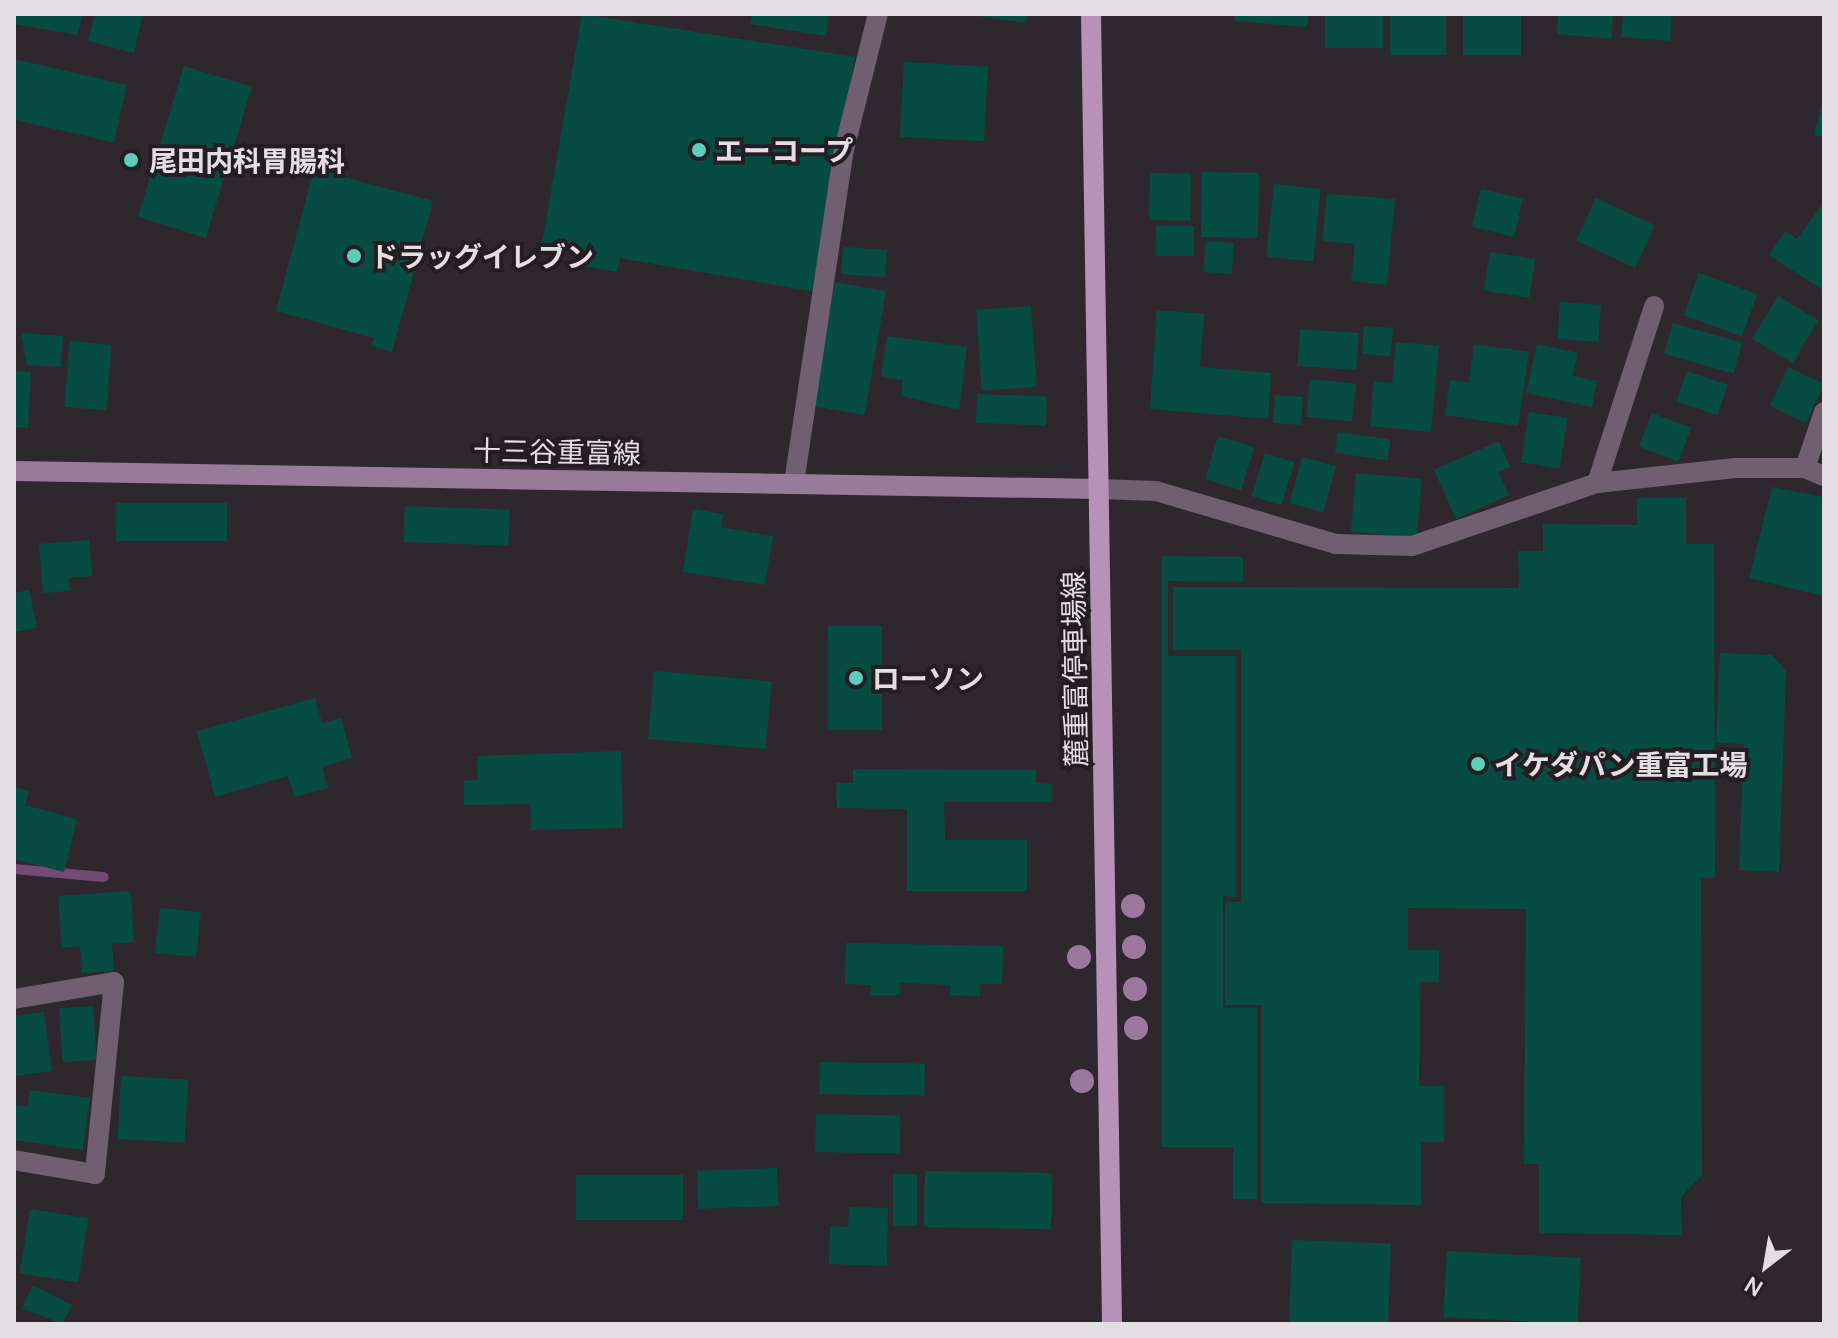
<!DOCTYPE html>
<meta charset="utf-8">
<style>
body{margin:0}
#map{position:relative;width:1838px;height:1338px;overflow:hidden;background:#2e282e;font-family:Manrope,"Noto Sans JP",sans-serif}
div>[style]{position:absolute}
.stream>*{height:10px;margin:-5px;padding:0 5px;transform-origin:5px;border-radius:5px;background:#734a75}
.building>*{inset:0;background:#064c42;transform-origin:0 0}
.minor>*{height:20px;margin:-10px;padding:0 10px;transform-origin:10px;border-radius:10px;background:#705e71}
.secondary>*{height:20px;margin:-10px;padding:0 10px;transform-origin:10px;border-radius:10px;background:#987b99}
.primary>*{height:20px;margin:-10px;padding:0 10px;transform-origin:10px;border-radius:10px;background:#b791b8}
.trees>*{width:24px;height:24px;margin:-12px;border-radius:50%;background:#9c779e}
.dots>*{width:22px;height:22px;translate:-50% -50%;box-sizing:border-box;border:4px solid #241e24;border-radius:50%}
span{translate:-50% -50%;white-space:nowrap;text-align:center;line-height:1.15;-webkit-text-stroke:8px #241e24;paint-order:stroke}
.poi-label{font-size:28px;color:#e2dee2;font-weight:700}
.left{translate:0 -50%;text-align:left}
.street-label{font-size:28px;color:#e2dee2}
.frame{position:absolute;inset:0;border:16px solid #e2dee2;pointer-events:none}
.north{position:absolute;left:1726px;top:1226px;width:80px;height:80px;-webkit-text-stroke:6px #241e24;paint-order:stroke;rotate:211deg;font-size:22px;font-weight:700;line-height:32px;text-align:center;color:#e2dee2}
.north::after{content:'';display:block;margin:auto;width:28px;height:36px;background:#e2dee2;clip-path:polygon(50% 0,100% 100%,50% 72%,0 100%)}
</style>
<div id="map">
<div class="stream">
<i style="left:14px;top:869px;width:90px;rotate:5.1deg"></i>
</div>
<div class="building">
<i style="clip-path:polygon(15px 14px,82px 14px,78px 35px,14px 24px)"></i>
<i style="clip-path:polygon(95px 14px,143px 14px,134px 53px,88px 41px)"></i>
<i style="clip-path:polygon(582px 14px,855px 57px,815px 292px,620px 258px,617px 272px,579px 265px,582px 251px,542px 244px)"></i>
<i style="clip-path:polygon(752px 14px,829px 14px,826px 36px,750px 24px)"></i>
<i style="clip-path:polygon(964px 14px,1027px 14px,1026px 23px)"></i>
<i style="clip-path:polygon(1235px 14px,1308px 14px,1307px 27px,1234px 21px)"></i>
<i style="left:1325px;top:14px;width:58px;height:34px"></i>
<i style="left:1390px;top:14px;width:56px;height:41px"></i>
<i style="left:1463px;top:14px;width:58px;height:41px"></i>
<i style="clip-path:polygon(1558px 14px,1613px 14px,1611px 39px,1557px 34px)"></i>
<i style="clip-path:polygon(1623px 14px,1672px 14px,1670px 41px,1621px 37px)"></i>
<i style="left:14px;top:59px;width:116px;height:59px;rotate:13deg"></i>
<i style="left:904px;top:62px;width:84px;height:75px;rotate:3deg"></i>
<i style="left:184px;top:66px;width:71px;height:158px;rotate:17deg"></i>
<i style="clip-path:polygon(1823px 100px,1824px 100px,1824px 137px,1814px 135px)"></i>
<i style="clip-path:polygon(314px 169px,433px 201px,392px 352px,371px 346px,374px 338px,276px 311px)"></i>
<i style="left:1202px;top:172px;width:57px;height:65px;rotate:1deg"></i>
<i style="left:1150px;top:173px;width:41px;height:47px;rotate:1deg"></i>
<i style="left:1274px;top:184px;width:47px;height:73px;rotate:6deg"></i>
<i style="left:1481px;top:189px;width:43px;height:39px;rotate:13deg"></i>
<i style="clip-path:polygon(1327px 194px,1395px 199px,1387px 285px,1351px 281px,1355px 244px,1322px 241px)"></i>
<i style="left:1596px;top:198px;width:65px;height:47px;rotate:25deg"></i>
<i style="clip-path:polygon(1824px 202px,1824px 291px,1769px 255px,1785px 231px,1797px 239px)"></i>
<i style="left:1156px;top:226px;width:38px;height:30px"></i>
<i style="left:1206px;top:241px;width:28px;height:31px;rotate:4deg"></i>
<i style="left:843px;top:247px;width:44px;height:27px;rotate:4deg"></i>
<i style="left:1490px;top:252px;width:46px;height:39px;rotate:9deg"></i>
<i style="left:1699px;top:273px;width:62px;height:45px;rotate:20deg"></i>
<i style="left:835px;top:282px;width:52px;height:126px;rotate:10deg"></i>
<i style="left:1778px;top:296px;width:47px;height:50px;rotate:31deg"></i>
<i style="left:1560px;top:302px;width:41px;height:37px;rotate:4deg"></i>
<i style="left:1031px;top:306px;width:81px;height:55px;rotate:86deg"></i>
<i style="clip-path:polygon(1157px 310px,1204px 314px,1200px 367px,1271px 373px,1268px 419px,1150px 409px)"></i>
<i style="left:1673px;top:323px;width:72px;height:32px;rotate:16deg"></i>
<i style="left:1364px;top:326px;width:29px;height:28px;rotate:4deg"></i>
<i style="left:1300px;top:329px;width:59px;height:37px;rotate:4deg"></i>
<i style="clip-path:polygon(21px 333px,63px 336px,61px 367px,27px 365px)"></i>
<i style="clip-path:polygon(887px 336px,967px 347px,959px 410px,901px 396px,903px 380px,881px 377px)"></i>
<i style="left:70px;top:341px;width:42px;height:66px;rotate:5deg"></i>
<i style="clip-path:polygon(1396px 342px,1439px 346px,1431px 432px,1370px 426px,1374px 381px,1392px 383px)"></i>
<i style="clip-path:polygon(1474px 344px,1529px 352px,1518px 426px,1445px 415px,1450px 380px,1469px 383px)"></i>
<i style="clip-path:polygon(1537px 344px,1578px 353px,1573px 376px,1597px 381px,1592px 407px,1526px 393px)"></i>
<i style="left:1788px;top:367px;width:40px;height:43px;rotate:25deg"></i>
<i style="left:14px;top:371px;width:17px;height:56px;rotate:3deg"></i>
<i style="left:1687px;top:371px;width:43px;height:32px;rotate:19deg"></i>
<i style="left:1310px;top:379px;width:46px;height:38px;rotate:6deg"></i>
<i style="left:977px;top:394px;width:70px;height:29px;rotate:2deg"></i>
<i style="left:1275px;top:395px;width:28px;height:28px;rotate:4deg"></i>
<i style="left:1529px;top:412px;width:39px;height:51px;rotate:9deg"></i>
<i style="left:1652px;top:413px;width:42px;height:36px;rotate:21deg"></i>
<i style="left:1338px;top:432px;width:53px;height:21px;rotate:8deg"></i>
<i style="left:1218px;top:436px;width:38px;height:45px;rotate:17deg"></i>
<i style="clip-path:polygon(1499px 441px,1510px 467px,1498px 472px,1509px 495px,1456px 519px,1434px 470px)"></i>
<i style="left:1265px;top:453px;width:31px;height:45px;rotate:17deg"></i>
<i style="left:1302px;top:457px;width:35px;height:48px;rotate:15deg"></i>
<i style="left:1356px;top:473px;width:66px;height:59px;rotate:5deg"></i>
<i style="clip-path:polygon(1772px 487px,1824px 497px,1824px 596px,1749px 578px)"></i>
<i style="clip-path:polygon(1637px 498px,1686px 498px,1686px 544px,1714px 544px,1715px 878px,1701px 878px,1702px 1175px,1681px 1197px,1682px 1235px,1539px 1233px,1539px 1164px,1524px 1164px,1526px 909px,1408px 908px,1408px 950px,1439px 950px,1439px 982px,1420px 982px,1419px 1086px,1444px 1086px,1444px 1142px,1421px 1142px,1421px 1205px,1261px 1203px,1261px 1005px,1225px 1005px,1225px 902px,1241px 902px,1241px 650px,1173px 650px,1173px 587px,1519px 588px,1518px 551px,1543px 551px,1543px 524px,1637px 525px)"></i>
<i style="left:116px;top:503px;width:111px;height:38px"></i>
<i style="left:405px;top:506px;width:105px;height:36px;rotate:2deg"></i>
<i style="clip-path:polygon(693px 509px,723px 514px,721px 527px,773px 536px,765px 585px,683px 572px)"></i>
<i style="clip-path:polygon(89px 540px,92px 576px,69px 578px,70px 591px,43px 593px,39px 544px)"></i>
<i style="clip-path:polygon(1162px 556px,1243px 557px,1243px 582px,1168px 581px,1168px 656px,1236px 656px,1236px 897px,1223px 896px,1223px 1008px,1257px 1008px,1257px 1199px,1233px 1199px,1233px 1147px,1162px 1147px)"></i>
<i style="clip-path:polygon(29px 590px,37px 628px,14px 632px,14px 593px)"></i>
<i style="left:828px;top:626px;width:54px;height:104px"></i>
<i style="clip-path:polygon(1720px 653px,1772px 655px,1786px 671px,1779px 872px,1739px 870px,1744px 744px,1716px 743px)"></i>
<i style="left:654px;top:671px;width:118px;height:68px;rotate:5deg"></i>
<i style="clip-path:polygon(315px 698px,322px 723px,341px 718px,352px 758px,322px 767px,328px 788px,294px 797px,288px 776px,215px 797px,197px 731px)"></i>
<i style="clip-path:polygon(621px 751px,623px 828px,531px 830px,530px 804px,464px 805px,464px 781px,478px 780px,477px 756px)"></i>
<i style="clip-path:polygon(853px 769px,1036px 770px,1036px 783px,1052px 784px,1052px 802px,944px 802px,945px 840px,1027px 840px,1027px 891px,907px 891px,907px 809px,837px 808px,836px 783px,853px 783px)"></i>
<i style="clip-path:polygon(14px 787px,29px 791px,25px 805px,77px 819px,64px 872px,14px 859px)"></i>
<i style="clip-path:polygon(130px 891px,134px 942px,112px 944px,114px 971px,82px 973px,80px 946px,62px 948px,58px 896px)"></i>
<i style="left:160px;top:908px;width:41px;height:45px;rotate:6deg"></i>
<i style="clip-path:polygon(846px 943px,1003px 946px,1002px 984px,980px 984px,980px 996px,950px 995px,950px 985px,900px 983px,900px 995px,870px 995px,871px 985px,845px 984px)"></i>
<i style="left:93px;top:1006px;width:54px;height:34px;rotate:86deg"></i>
<i style="clip-path:polygon(44px 1012px,52px 1071px,14px 1076px,14px 1016px)"></i>
<i style="left:820px;top:1062px;width:105px;height:32px;rotate:1deg"></i>
<i style="left:121px;top:1076px;width:67px;height:63px;rotate:3deg"></i>
<i style="clip-path:polygon(30px 1090px,90px 1098px,83px 1150px,14px 1140px,14px 1105px,28px 1107px)"></i>
<i style="left:816px;top:1114px;width:84px;height:38px;rotate:1deg"></i>
<i style="left:777px;top:1168px;width:38px;height:80px;rotate:88deg"></i>
<i style="left:925px;top:1171px;width:127px;height:56px;rotate:1deg"></i>
<i style="left:893px;top:1174px;width:24px;height:52px"></i>
<i style="left:683px;top:1175px;width:45px;height:107px;rotate:90deg"></i>
<i style="clip-path:polygon(849px 1207px,888px 1208px,887px 1266px,829px 1264px,830px 1226px,848px 1227px)"></i>
<i style="left:30px;top:1209px;width:59px;height:65px;rotate:9deg"></i>
<i style="left:1292px;top:1240px;width:99px;height:84px;rotate:2deg"></i>
<i style="left:1447px;top:1251px;width:134px;height:66px;rotate:3deg"></i>
<i style="clip-path:polygon(33px 1285px,72px 1305px,62px 1324px,22px 1308px)"></i>
</div>
<div class="minor">
<i style="left:1805px;top:468px;width:59px;rotate:-71.3deg"></i>
<i style="left:794px;top:483px;width:333px;rotate:-81.5deg"></i>
<i style="left:843px;top:154px;width:144px;rotate:-76deg"></i>
<i style="left:1597px;top:483px;width:186px;rotate:-72.1deg"></i>
<i style="left:1099px;top:489px;width:57px;rotate:2deg"></i>
<i style="left:1156px;top:491px;width:188px;rotate:16.4deg"></i>
<i style="left:1336px;top:544px;width:76px;rotate:1.5deg"></i>
<i style="left:1412px;top:546px;width:195px;rotate:-18.8deg"></i>
<i style="left:1597px;top:483px;width:139px;rotate:-6.2deg"></i>
<i style="left:1735px;top:468px;width:70px"></i>
<i style="left:1805px;top:468px;width:21px;rotate:23deg"></i>
<i style="left:14px;top:999px;width:101px;rotate:-9.6deg"></i>
<i style="left:114px;top:982px;width:193px;rotate:95.7deg"></i>
<i style="left:95px;top:1174px;width:82px;rotate:-170.2deg"></i>
</div>
<div class="secondary">
<i style="left:14px;top:471px;width:1085px;rotate:0.95deg"></i>
</div>
<div class="primary">
<i style="left:1091px;top:14px;width:1310px;rotate:89.08deg"></i>
</div>
<div class="trees">
<i style="left:1133px;top:906px"></i>
<i style="left:1134px;top:947px"></i>
<i style="left:1079px;top:957px"></i>
<i style="left:1135px;top:989px"></i>
<i style="left:1136px;top:1028px"></i>
<i style="left:1082px;top:1081px"></i>
</div>
<div class="dots">
<i style="left:699px;top:150px;background:#5cceba"></i>
<i style="left:131px;top:160px;background:#5cceba"></i>
<i style="left:354px;top:256px;background:#5cceba"></i>
<i style="left:856px;top:678px;background:#5cceba"></i>
<i style="left:1478px;top:764px;background:#5cceba"></i>
</div>
<div class="poi-label">
<span class="left" style="left:715px;top:150px">エーコープ</span>
<span class="left" style="left:149px;top:160px">尾田内科胃腸科</span>
<span class="left" style="left:370px;top:256px">ドラッグイレブン</span>
<span class="left" style="left:872px;top:678px">ローソン</span>
<span class="left" style="left:1494px;top:764px">イケダパン重富工場</span>
</div>
<div class="street-label">
<span style="left:557px;top:451px;rotate:1deg">十三谷重富線</span>
<span style="left:1074px;top:669px;rotate:-91deg">麓重富停車場線</span>
</div>
<div class="frame"></div>
<div class="north">N</div>
</div>
